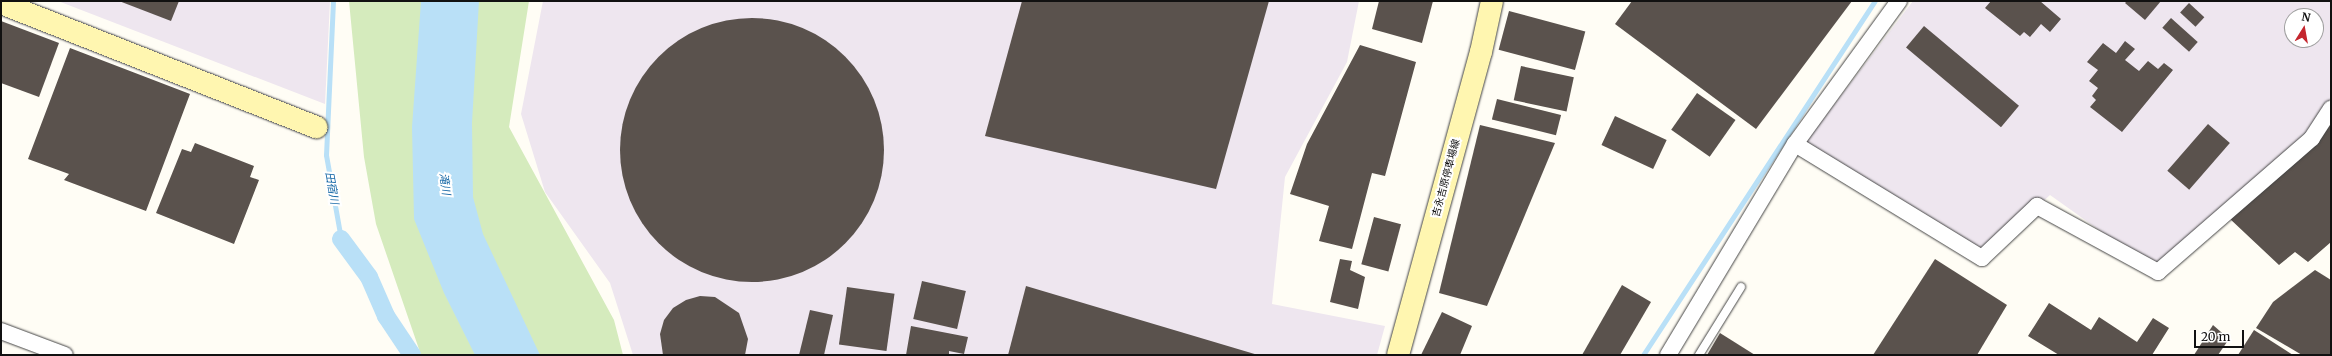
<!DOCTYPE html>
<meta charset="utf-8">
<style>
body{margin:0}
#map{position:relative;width:2332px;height:356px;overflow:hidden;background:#fffdf5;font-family:Merriweather,"Noto Sans JP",serif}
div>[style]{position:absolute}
.industrial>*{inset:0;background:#eee6ef}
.green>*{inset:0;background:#d5ebbd}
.water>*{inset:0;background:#b9e0f7}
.stream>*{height:5px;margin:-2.5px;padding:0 2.5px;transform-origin:2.5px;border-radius:2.5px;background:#b9e0f7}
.canal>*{height:18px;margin:-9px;padding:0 9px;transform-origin:9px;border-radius:9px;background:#b9e0f7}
.building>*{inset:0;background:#5a524d;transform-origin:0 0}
.round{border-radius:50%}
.roads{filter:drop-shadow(0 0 1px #444) drop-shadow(0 0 1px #444)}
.lane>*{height:8px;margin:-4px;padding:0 4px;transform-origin:4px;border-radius:4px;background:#fff}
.street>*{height:16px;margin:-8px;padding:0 8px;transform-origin:8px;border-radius:8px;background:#fff}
.secondary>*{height:22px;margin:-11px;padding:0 11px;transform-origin:11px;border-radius:11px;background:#fff6b0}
span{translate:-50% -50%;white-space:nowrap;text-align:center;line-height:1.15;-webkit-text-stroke:4px #fff;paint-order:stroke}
.street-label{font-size:10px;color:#111}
.water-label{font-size:11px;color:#1768a6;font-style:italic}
.frame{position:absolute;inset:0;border:2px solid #111;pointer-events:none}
.north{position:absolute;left:2284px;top:8px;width:40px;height:40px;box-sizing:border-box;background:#fff;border:1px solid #a0a0a0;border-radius:50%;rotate:11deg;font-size:11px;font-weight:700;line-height:16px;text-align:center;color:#111}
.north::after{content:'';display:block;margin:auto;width:14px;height:18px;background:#c4262e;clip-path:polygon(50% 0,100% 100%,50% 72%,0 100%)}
.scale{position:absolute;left:2194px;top:330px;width:50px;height:18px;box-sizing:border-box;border:2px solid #111;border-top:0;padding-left:5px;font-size:12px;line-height:14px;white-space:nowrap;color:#111;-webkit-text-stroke:3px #fff;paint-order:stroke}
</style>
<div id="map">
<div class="industrial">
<i style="clip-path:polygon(58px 1px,330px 1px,325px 104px)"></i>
<i style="clip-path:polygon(543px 1px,1359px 1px,1347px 62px,1285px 177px,1272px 304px,1385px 326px,1377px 355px,633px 355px,610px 283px,545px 192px,521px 114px)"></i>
<i style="clip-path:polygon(evenodd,1913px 1px,2331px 1px,2331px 101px,2303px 146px,2158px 272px,2050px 195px,1982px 258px,1801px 148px,1913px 1px,2292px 16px,2316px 16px,2316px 40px,2292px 40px,2292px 16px)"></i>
</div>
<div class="green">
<i style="clip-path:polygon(349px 1px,529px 1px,509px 127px,614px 320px,623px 355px,421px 355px,376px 224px,364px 157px)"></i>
</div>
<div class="water">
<i style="clip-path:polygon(421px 1px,479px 1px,472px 123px,473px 197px,483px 234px,540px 355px,475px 355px,444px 293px,414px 219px,412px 127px)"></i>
</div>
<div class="stream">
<i style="left:333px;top:1px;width:154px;rotate:92.6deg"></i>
<i style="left:326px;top:155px;width:85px;rotate:79.9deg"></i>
<i style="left:1643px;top:355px;width:423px;rotate:-56.8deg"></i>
</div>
<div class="canal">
<i style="left:341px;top:239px;width:47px;rotate:53.6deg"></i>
<i style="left:369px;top:277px;width:43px;rotate:66.4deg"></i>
<i style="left:386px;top:316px;width:47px;rotate:56.3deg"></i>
</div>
<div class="building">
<i style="clip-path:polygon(119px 1px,179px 1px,171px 21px)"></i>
<i style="clip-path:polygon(1022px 1px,1269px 1px,1216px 189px,985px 136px)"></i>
<i style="clip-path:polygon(1379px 1px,1433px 1px,1422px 43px,1372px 29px)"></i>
<i style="clip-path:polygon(1632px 1px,1852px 1px,1756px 129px,1615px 24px)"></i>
<i style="clip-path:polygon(1991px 1px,2040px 1px,2061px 19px,2050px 32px,2041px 24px,2030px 37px,2024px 32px,2020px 36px,1985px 8px)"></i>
<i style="clip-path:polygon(2127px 1px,2161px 1px,2145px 20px,2125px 3px)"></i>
<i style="left:2189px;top:3px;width:21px;height:13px;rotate:43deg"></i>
<i style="left:1509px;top:11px;width:79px;height:40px;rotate:15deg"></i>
<i style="left:2171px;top:18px;width:36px;height:13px;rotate:42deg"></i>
<i class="round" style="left:620px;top:18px;width:264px;height:264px"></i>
<i style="clip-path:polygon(1px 21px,59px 43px,39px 97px,1px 83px)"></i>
<i style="left:1924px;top:26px;width:124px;height:28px;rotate:40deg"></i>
<i style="clip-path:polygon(2125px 41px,2135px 49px,2125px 60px,2139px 71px,2148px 61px,2158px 69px,2164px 63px,2173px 70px,2122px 132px,2090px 107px,2096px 100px,2092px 96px,2098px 88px,2089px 81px,2098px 70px,2087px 62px,2103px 43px,2116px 53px)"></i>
<i style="clip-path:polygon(1360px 45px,1416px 62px,1385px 176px,1372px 173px,1352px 249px,1319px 241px,1329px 206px,1290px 194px,1307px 144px)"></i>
<i style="clip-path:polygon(70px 48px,190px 94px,146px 211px,64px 180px,69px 174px,28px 159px)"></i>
<i style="left:1521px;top:66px;width:54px;height:35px;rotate:12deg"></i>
<i style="left:1697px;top:93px;width:47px;height:45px;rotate:35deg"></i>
<i style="left:1497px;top:99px;width:66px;height:21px;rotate:14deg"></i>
<i style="left:1615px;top:116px;width:57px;height:32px;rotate:25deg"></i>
<i style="clip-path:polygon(2331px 123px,2331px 242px,2308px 262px,2295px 252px,2279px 265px,2229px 218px)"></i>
<i style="left:2208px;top:124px;width:29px;height:62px;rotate:41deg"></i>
<i style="clip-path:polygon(1480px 125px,1555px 143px,1487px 306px,1439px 293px)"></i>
<i style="clip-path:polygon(195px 143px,254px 166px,250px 177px,259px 180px,234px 244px,156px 213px,182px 149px,191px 152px)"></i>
<i style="left:1374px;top:217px;width:28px;height:49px;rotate:15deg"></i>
<i style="clip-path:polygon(1340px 259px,1352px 261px,1350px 270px,1365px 277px,1358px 309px,1330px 302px)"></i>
<i style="clip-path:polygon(1935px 259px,2007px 305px,1977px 355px,1873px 355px)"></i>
<i style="clip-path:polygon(2315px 270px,2331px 280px,2331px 355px,2302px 355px,2256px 328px,2273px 302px)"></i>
<i style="left:922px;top:281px;width:45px;height:39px;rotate:13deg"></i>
<i style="clip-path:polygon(1622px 285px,1651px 302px,1620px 355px,1582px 355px)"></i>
<i style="clip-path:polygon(1026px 286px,1258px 355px,1008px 355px)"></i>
<i style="left:847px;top:287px;width:48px;height:58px;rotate:8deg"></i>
<i style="clip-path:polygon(700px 296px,715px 297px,739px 313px,748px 339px,745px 355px,663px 355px,660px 334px,664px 320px,673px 308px,686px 300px)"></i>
<i style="clip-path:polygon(2049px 303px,2091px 330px,2099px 317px,2137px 342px,2153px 318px,2169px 328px,2152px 355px,2059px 355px,2028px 336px)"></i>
<i style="clip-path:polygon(810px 310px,833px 315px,824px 355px,799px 355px)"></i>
<i style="clip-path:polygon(1442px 312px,1472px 326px,1460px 355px,1421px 355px)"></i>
<i style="clip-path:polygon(2213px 325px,2229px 339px,2218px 355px,2194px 355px)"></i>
<i style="clip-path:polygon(911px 326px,968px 337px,964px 354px,949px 351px,949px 355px,906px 355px)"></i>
<i style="clip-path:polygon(2254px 330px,2293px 355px,2238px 355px)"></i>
<i style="clip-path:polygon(1720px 333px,1755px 355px,1707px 355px)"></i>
</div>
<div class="roads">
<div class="lane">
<i style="left:1699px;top:355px;width:80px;rotate:-58.3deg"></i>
</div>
<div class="street">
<i style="left:1795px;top:144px;width:219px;rotate:31.4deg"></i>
<i style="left:1982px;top:258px;width:76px;rotate:-43.4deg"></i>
<i style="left:2037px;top:206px;width:138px;rotate:28.6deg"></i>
<i style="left:2158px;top:272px;width:204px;rotate:-41deg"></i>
<i style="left:2312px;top:138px;width:35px;rotate:-57deg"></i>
<i style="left:1px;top:331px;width:68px;rotate:20.6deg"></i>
<i style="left:1668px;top:355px;width:246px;rotate:-59deg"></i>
<i style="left:1795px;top:144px;width:177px;rotate:-54deg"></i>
</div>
<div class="secondary">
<i style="left:1px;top:3px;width:339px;rotate:21.5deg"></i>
<i style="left:1398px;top:355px;width:314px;rotate:-74.7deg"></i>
<i style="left:1481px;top:52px;width:52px;rotate:-77.8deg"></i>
</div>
</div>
<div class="street-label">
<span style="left:1446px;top:178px;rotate:-75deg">吉永吉原停車場線</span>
</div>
<div class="water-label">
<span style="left:445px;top:184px;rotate:82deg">滝川</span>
<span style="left:332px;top:188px;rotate:80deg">田宿川</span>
</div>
<div class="frame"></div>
<div class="north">N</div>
<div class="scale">20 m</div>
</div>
